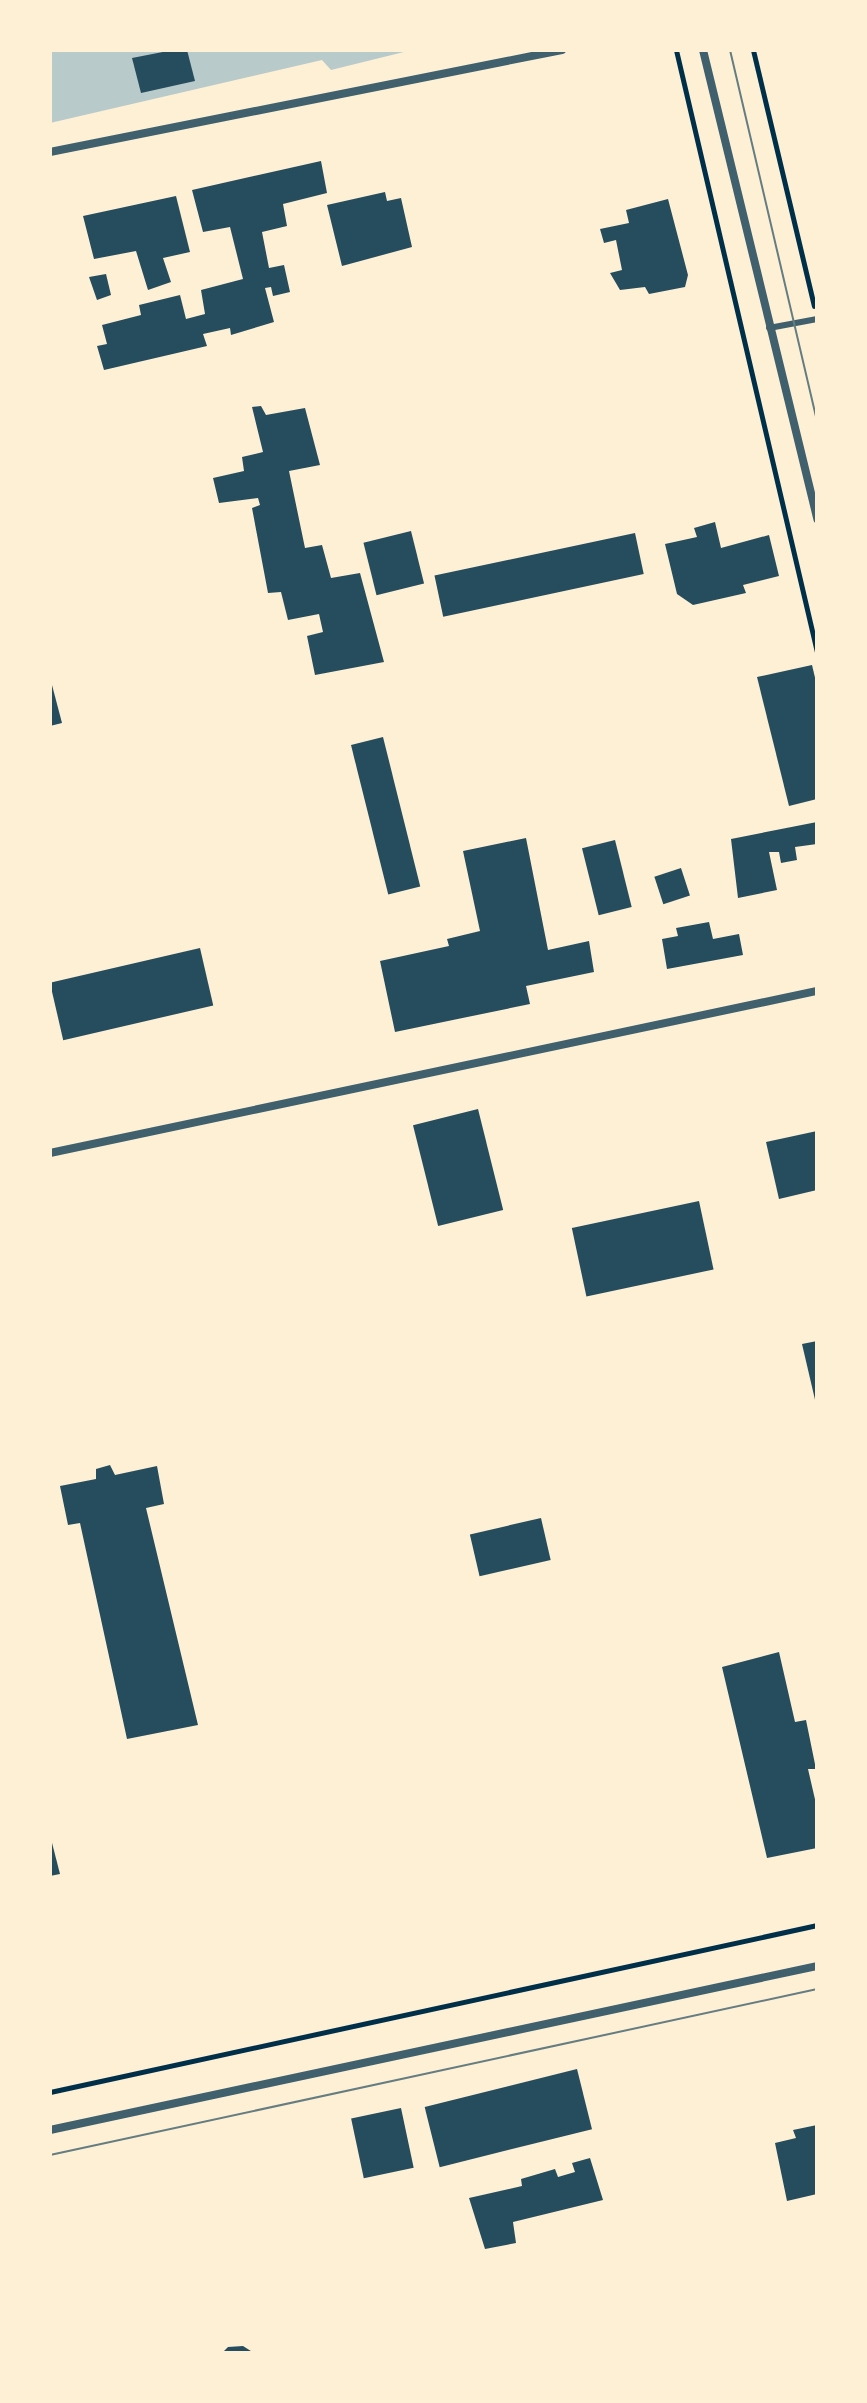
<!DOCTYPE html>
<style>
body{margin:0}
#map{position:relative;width:867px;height:2403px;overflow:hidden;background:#fdf0d5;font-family:"DM Sans",sans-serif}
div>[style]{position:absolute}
.green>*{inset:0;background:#b9caca}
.building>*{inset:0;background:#264d5e;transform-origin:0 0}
.path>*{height:5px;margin:-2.5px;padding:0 2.5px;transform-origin:2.5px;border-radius:2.5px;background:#003049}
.service>*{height:6px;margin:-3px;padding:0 3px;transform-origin:3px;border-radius:3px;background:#3f606c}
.minor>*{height:8px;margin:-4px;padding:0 4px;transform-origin:4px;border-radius:4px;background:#3f606c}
.tram>*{height:2px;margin:-1px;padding:0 1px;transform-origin:1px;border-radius:1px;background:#657d81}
span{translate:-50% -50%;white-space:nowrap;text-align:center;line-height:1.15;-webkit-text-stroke:8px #fdf0d5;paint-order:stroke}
.frame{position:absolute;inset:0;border:52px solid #fdf0d5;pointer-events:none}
</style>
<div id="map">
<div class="green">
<i style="clip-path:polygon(50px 50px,412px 50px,331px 70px,322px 60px,50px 123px)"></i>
</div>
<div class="building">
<i style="clip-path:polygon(173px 50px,187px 50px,195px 81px,141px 93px,132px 58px)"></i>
<i style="clip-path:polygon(321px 161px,327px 193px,283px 204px,287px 226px,262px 232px,269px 268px,284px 265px,290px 292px,273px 296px,271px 287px,265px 288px,274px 322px,231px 335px,230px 328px,203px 334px,207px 346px,104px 370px,97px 346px,107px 344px,102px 325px,141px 315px,139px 305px,180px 295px,186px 319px,205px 314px,201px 290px,243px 279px,230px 227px,203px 232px,192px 190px)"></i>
<i style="clip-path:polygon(385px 192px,387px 201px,401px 198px,412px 247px,342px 266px,327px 205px)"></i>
<i style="clip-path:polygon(176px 196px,190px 252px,163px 258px,171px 282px,148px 290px,136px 251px,94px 259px,83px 216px)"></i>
<i style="clip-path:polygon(668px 199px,688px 275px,685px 287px,649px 294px,645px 287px,620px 290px,610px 273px,622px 270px,616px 240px,604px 243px,600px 229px,629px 223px,626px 210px)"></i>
<i style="clip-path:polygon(106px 274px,111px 295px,97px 300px,89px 277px)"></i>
<i style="clip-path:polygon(261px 406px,266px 415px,305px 408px,320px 465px,289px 471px,305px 548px,322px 545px,331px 578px,360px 573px,384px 662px,315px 675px,307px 636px,323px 632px,319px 614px,288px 620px,281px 592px,268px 593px,252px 508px,260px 505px,258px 498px,219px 503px,213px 478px,244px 471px,242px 457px,263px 452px,252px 407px)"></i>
<i style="clip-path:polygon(715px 522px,721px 548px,769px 535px,779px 576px,743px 585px,746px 593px,693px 605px,677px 594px,665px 544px,697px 537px,694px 528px)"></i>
<i style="left:411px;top:531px;width:54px;height:49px;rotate:76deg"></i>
<i style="left:635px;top:533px;width:42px;height:205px;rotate:78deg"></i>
<i style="clip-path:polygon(812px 665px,817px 686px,817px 799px,789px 806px,757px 677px)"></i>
<i style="clip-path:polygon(52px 685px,62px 723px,50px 726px,50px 686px)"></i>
<i style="left:383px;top:737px;width:154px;height:33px;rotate:76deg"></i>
<i style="clip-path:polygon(817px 822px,817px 844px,795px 847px,797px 860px,781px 863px,779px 852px,769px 852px,777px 890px,738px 898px,731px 839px)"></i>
<i style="clip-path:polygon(526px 838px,548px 950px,589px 941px,594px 972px,526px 986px,530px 1004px,395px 1032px,380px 961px,449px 946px,447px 939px,480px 931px,463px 851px)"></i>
<i style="left:615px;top:840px;width:69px;height:34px;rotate:76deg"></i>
<i style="left:681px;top:868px;width:29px;height:28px;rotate:72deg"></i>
<i style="clip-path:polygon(709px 922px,713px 939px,739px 934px,743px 955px,667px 969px,662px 939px,678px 936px,676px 928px)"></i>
<i style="left:200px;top:948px;width:59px;height:154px;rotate:77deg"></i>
<i style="left:478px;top:1109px;width:104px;height:67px;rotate:76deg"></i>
<i style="clip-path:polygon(817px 1131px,817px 1190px,779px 1199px,766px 1142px)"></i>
<i style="left:699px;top:1201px;width:70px;height:130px;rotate:78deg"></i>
<i style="clip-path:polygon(817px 1341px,817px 1404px,816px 1404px,802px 1344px)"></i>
<i style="clip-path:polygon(110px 1465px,115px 1475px,157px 1466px,164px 1504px,146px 1508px,198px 1725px,127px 1739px,80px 1523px,68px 1525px,60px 1486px,96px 1479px,96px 1469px)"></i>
<i style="left:541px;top:1518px;width:43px;height:73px;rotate:77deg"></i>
<i style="clip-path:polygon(779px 1652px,795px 1722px,806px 1720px,816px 1769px,808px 1769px,817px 1808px,817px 1848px,767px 1858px,722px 1667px)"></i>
<i style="clip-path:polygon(50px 1835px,60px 1874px,50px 1876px)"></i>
<i style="left:577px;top:2069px;width:62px;height:157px;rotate:76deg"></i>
<i style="left:401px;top:2108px;width:61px;height:51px;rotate:78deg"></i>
<i style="clip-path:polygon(817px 2125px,817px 2194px,787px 2201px,775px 2143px,796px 2138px,793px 2130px)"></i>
<i style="clip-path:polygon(590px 2158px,603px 2200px,513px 2222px,516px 2243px,485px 2249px,469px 2198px,522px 2186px,521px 2179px,555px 2169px,558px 2177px,575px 2172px,572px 2163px)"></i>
<i style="clip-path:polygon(243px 2346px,254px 2353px,222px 2353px,228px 2347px)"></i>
</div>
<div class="path">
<i style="left:676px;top:50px;width:618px;rotate:76.82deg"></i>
<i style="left:753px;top:50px;width:263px;rotate:76.6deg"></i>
<i style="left:50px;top:2092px;width:785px;rotate:-12.28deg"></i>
</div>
<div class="service">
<i style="left:769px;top:328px;width:49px;rotate:-10.6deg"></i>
</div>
<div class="minor">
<i style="left:703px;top:50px;width:483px;rotate:76.3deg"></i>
<i style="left:50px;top:152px;width:522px;rotate:-11.27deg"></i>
<i style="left:50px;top:1153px;width:784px;rotate:-11.93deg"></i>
<i style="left:50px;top:2130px;width:784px;rotate:-12.07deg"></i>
</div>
<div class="tram">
<i style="left:730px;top:50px;width:381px;rotate:76.8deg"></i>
<i style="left:50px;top:2155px;width:785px;rotate:-12.21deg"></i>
</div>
<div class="frame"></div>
</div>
